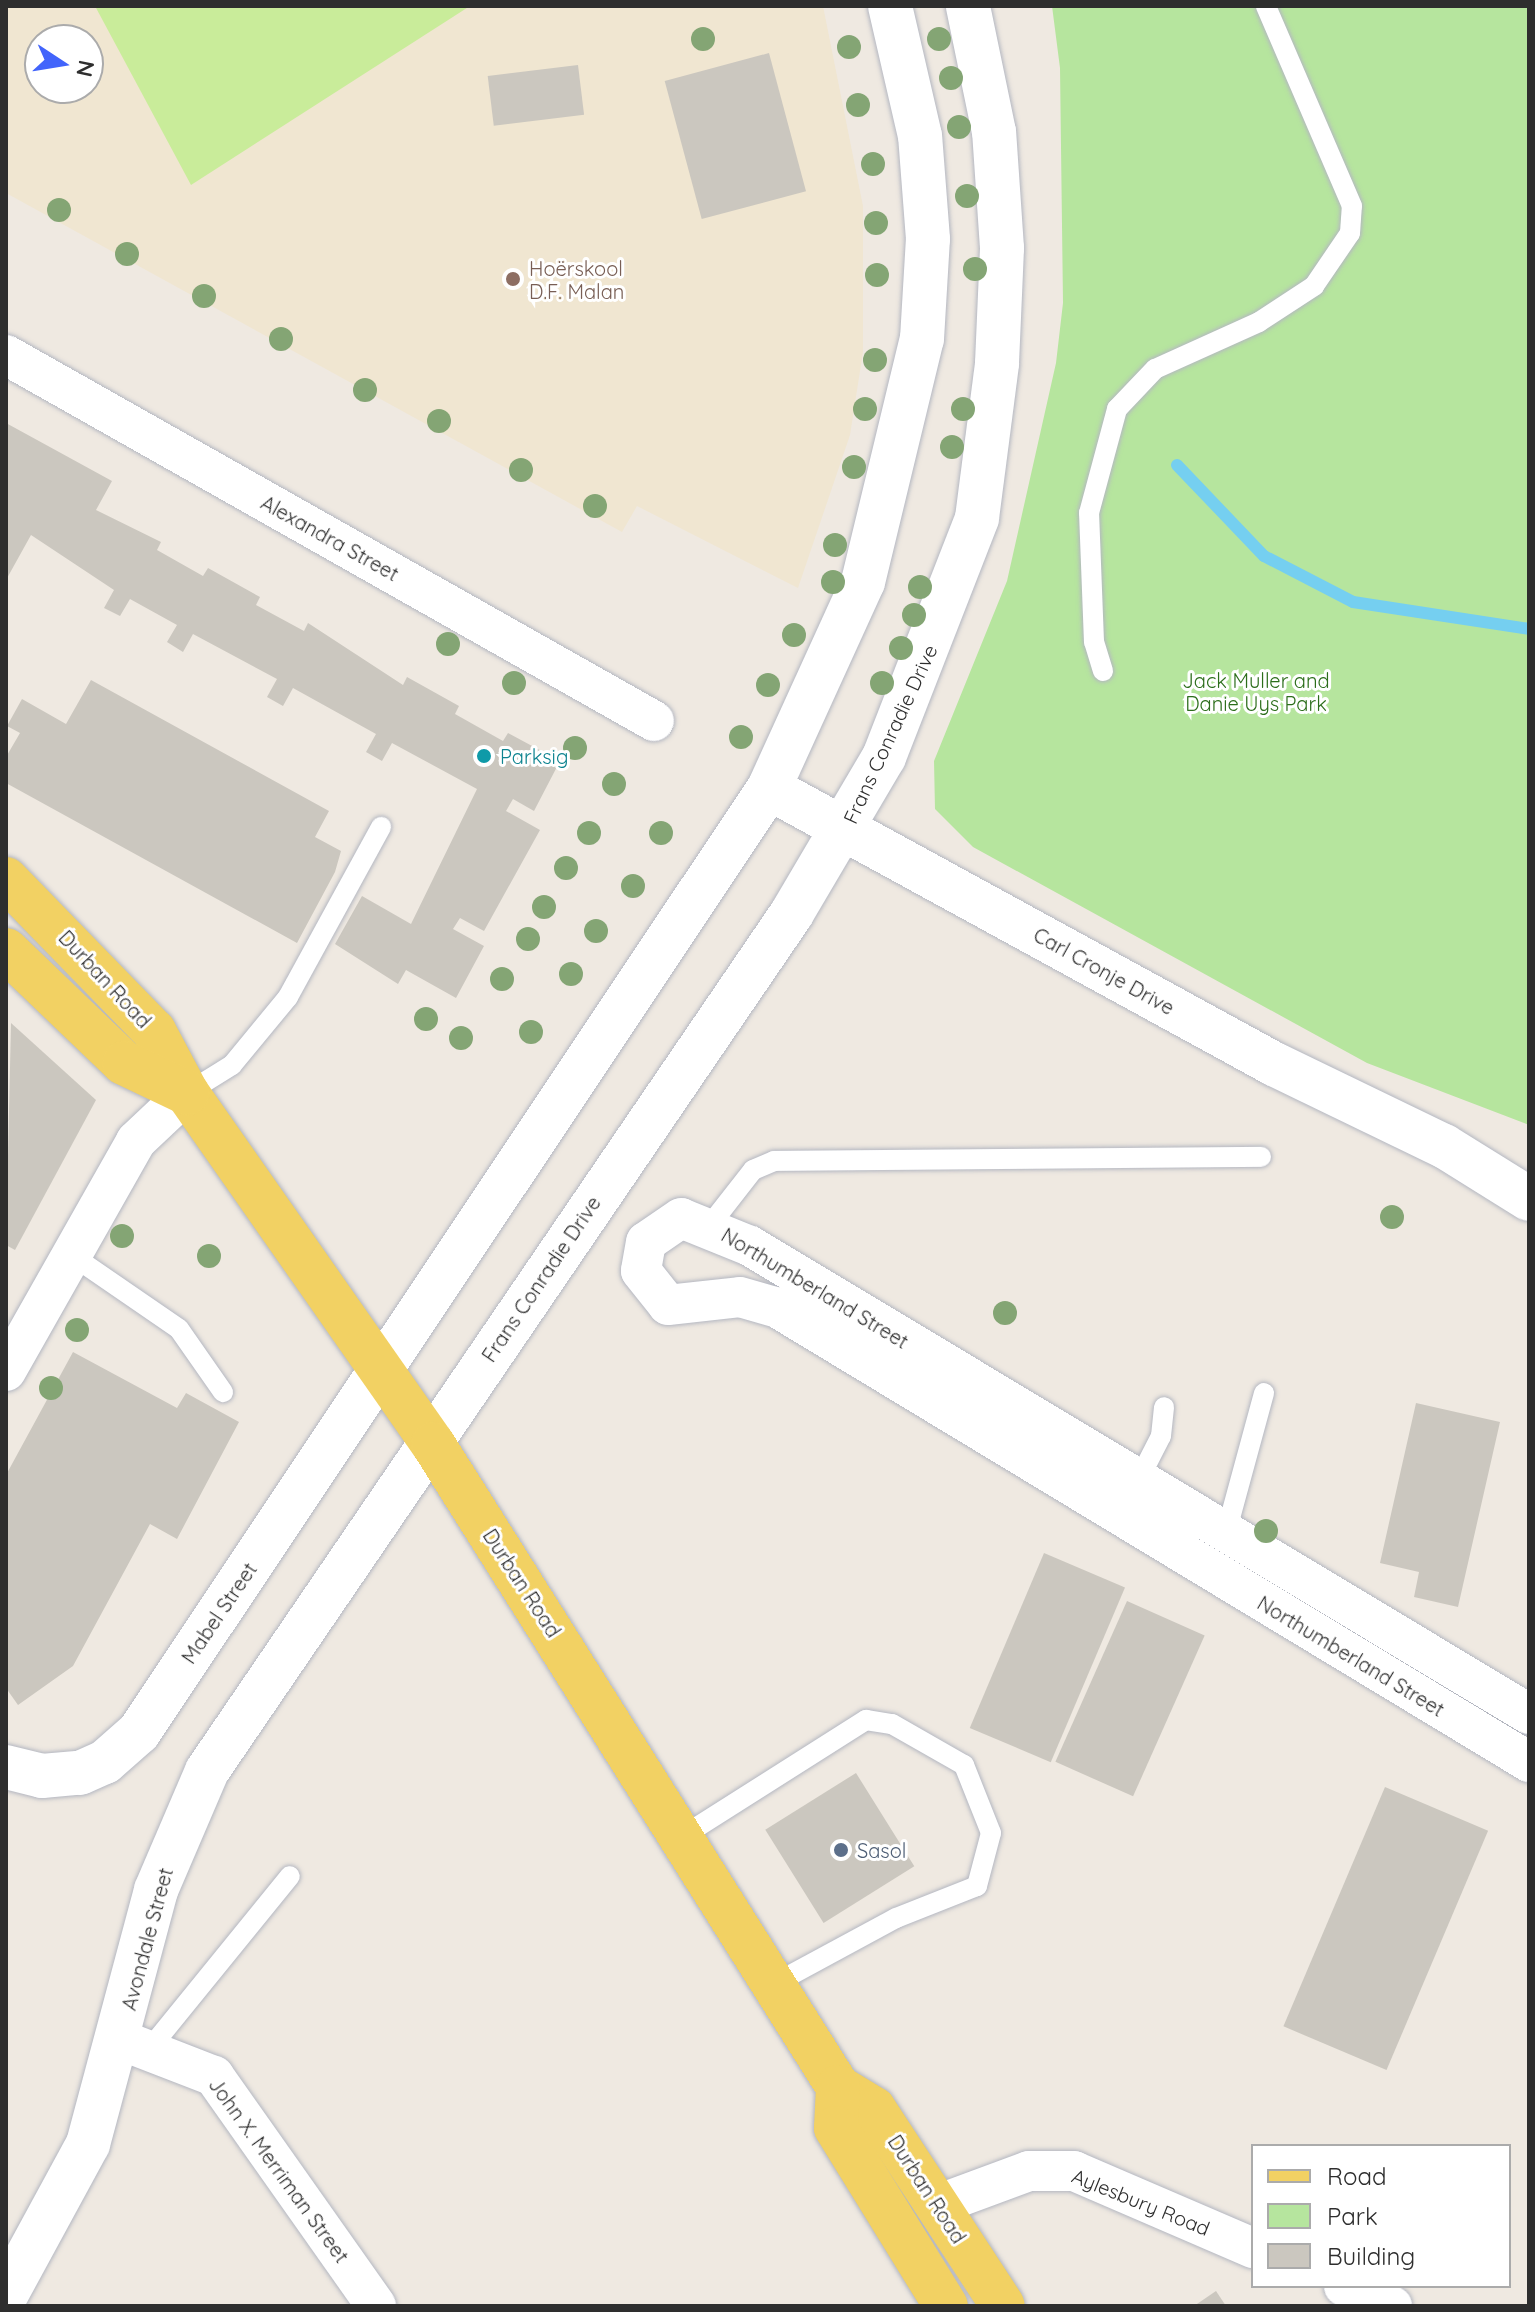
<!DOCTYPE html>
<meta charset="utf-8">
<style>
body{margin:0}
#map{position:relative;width:1535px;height:2312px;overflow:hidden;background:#efe9e1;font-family:Quicksand,sans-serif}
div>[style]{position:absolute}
.education>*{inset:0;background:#f0e6d1}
.green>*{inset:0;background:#b6e59e}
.pitch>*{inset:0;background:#c9ec9a}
.stream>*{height:12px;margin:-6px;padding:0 6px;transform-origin:6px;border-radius:6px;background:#75cff0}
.building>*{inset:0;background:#cbc7bf;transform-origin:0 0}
.roads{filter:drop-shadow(0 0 2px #b4b7c1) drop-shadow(0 0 2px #b4b7c1)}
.lane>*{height:20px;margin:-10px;padding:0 10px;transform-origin:10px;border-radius:10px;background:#fff}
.street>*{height:40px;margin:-20px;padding:0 20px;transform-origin:20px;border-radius:20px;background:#fff}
.secondary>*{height:44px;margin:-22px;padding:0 22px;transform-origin:22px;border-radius:22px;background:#fff}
.primary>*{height:44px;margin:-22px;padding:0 22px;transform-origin:22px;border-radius:22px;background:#f2d163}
.trees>*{width:24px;height:24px;margin:-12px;border-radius:50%;background:#84a574}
.dots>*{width:22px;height:22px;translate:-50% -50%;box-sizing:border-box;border:4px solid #fff;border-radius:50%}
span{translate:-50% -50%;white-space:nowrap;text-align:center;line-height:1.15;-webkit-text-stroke:6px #fff;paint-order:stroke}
.education-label{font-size:20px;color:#785e54}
.left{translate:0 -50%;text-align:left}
.street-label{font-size:20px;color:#2e2e2e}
.park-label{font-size:20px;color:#2c6e1b}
.culture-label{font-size:20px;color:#0d838f}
.service-label{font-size:20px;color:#4e5e75}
.frame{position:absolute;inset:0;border:8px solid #2e2e2e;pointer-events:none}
.legend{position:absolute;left:1251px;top:2144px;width:260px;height:144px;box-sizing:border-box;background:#fff;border:2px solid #ababab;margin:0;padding:10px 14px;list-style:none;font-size:24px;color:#2e2e2e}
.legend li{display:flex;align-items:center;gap:16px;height:40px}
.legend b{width:40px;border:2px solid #ababab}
.north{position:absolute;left:24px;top:24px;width:80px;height:80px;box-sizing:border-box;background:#fff;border:2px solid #ababab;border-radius:50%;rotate:102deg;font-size:22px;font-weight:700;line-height:32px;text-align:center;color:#2e2e2e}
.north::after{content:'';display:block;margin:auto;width:28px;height:36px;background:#4264fb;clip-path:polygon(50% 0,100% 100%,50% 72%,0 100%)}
</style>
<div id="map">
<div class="education">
<i style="clip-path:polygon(evenodd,6px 6px,823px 6px,863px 206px,863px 352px,850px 435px,798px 588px,637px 506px,622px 532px,6px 193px,6px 6px,40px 40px,88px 40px,88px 88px,40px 88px,40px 40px)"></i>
</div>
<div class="green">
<i style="clip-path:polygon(1052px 6px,1529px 6px,1529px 1125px,1367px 1063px,973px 847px,935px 809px,934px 761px,1007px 581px,1056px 363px,1063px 303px,1060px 68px)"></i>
</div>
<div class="pitch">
<i style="clip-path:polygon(95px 6px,470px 6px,191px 185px)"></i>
</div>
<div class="stream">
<i style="left:1177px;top:465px;width:126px;rotate:46.3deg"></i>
<i style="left:1264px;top:556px;width:100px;rotate:27.3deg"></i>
<i style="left:1353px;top:602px;width:178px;rotate:8.7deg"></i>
</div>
<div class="building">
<i style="left:769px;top:53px;width:143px;height:108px;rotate:75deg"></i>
<i style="left:578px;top:65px;width:50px;height:91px;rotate:83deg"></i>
<i style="clip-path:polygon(6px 423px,112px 481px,96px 510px,161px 542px,157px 550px,203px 576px,208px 568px,260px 597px,256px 605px,304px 631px,308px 623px,403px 685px,407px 677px,459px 706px,455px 714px,503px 741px,508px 733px,560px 761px,534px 811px,513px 799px,506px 811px,540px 830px,484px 931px,460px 918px,453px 929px,484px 946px,456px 998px,406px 970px,398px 984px,335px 944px,362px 896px,411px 924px,477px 789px,392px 743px,382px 761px,366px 752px,376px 734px,293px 688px,283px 706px,267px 697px,277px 679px,193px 634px,183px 652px,167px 642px,177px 625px,130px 599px,120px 616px,104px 608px,114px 590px,31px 535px,6px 580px)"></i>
<i style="clip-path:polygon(91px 680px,329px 811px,315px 837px,341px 851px,335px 872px,297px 943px,6px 783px,6px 757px,20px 733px,7px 726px,22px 699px,66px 724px)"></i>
<i style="clip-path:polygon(11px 1023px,96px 1100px,15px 1250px,6px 1245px)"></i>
<i style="clip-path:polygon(73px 1352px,177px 1408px,186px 1393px,239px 1422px,177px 1539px,150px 1524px,73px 1666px,18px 1705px,6px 1688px,6px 1475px)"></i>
<i style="clip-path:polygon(1416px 1403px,1500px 1422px,1458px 1607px,1414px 1597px,1419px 1572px,1380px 1563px)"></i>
<i style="left:1044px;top:1553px;width:88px;height:190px;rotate:23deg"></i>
<i style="left:1127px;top:1601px;width:85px;height:176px;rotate:24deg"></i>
<i style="left:856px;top:1773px;width:110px;height:107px;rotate:58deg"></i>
<i style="left:1385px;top:1787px;width:112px;height:260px;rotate:23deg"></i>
<i style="clip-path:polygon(1216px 2291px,1226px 2306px,1194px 2306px)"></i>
</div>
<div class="roads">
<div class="lane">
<i style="left:1103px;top:671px;width:30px;rotate:-107deg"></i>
<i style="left:1094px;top:642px;width:129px;rotate:-92.2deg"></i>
<i style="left:1089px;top:513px;width:108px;rotate:-74.9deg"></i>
<i style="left:1117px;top:409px;width:55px;rotate:-46.5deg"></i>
<i style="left:1155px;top:369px;width:114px;rotate:-24.3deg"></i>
<i style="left:1259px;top:322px;width:66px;rotate:-33.2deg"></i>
<i style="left:1314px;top:286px;width:64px;rotate:-55.8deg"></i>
<i style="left:1350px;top:233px;width:27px;rotate:-86deg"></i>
<i style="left:1352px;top:206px;width:218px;rotate:-113.3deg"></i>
<i style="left:187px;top:1093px;width:53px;rotate:-31.9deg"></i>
<i style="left:232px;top:1065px;width:88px;rotate:-50.5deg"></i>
<i style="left:288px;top:997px;width:194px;rotate:-61.3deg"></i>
<i style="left:710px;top:1225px;width:70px;rotate:-52deg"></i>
<i style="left:753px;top:1170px;width:23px;rotate:-23deg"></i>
<i style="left:774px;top:1161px;width:487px;rotate:-0.5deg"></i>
<i style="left:70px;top:1254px;width:132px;rotate:34.5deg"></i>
<i style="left:179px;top:1329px;width:77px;rotate:55.1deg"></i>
<i style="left:1139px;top:1479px;width:48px;rotate:-62.9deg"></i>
<i style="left:1161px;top:1436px;width:29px;rotate:-84deg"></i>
<i style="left:1226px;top:1533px;width:145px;rotate:-74.8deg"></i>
<i style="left:683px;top:1836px;width:217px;rotate:-32.4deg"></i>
<i style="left:866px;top:1720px;width:26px;rotate:9deg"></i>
<i style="left:892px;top:1724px;width:83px;rotate:29.7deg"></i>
<i style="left:964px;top:1765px;width:73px;rotate:68.3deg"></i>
<i style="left:991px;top:1833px;width:55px;rotate:104.8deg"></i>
<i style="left:977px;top:1886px;width:87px;rotate:158.4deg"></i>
<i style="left:896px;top:1918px;width:139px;rotate:151.6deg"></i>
<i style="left:151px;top:2047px;width:220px;rotate:-50.9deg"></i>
</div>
<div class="street">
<i style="left:6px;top:355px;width:744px;rotate:29.46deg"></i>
<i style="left:6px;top:1371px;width:264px;rotate:-60.5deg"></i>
<i style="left:136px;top:1141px;width:70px;rotate:-43.3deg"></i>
<i style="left:1529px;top:1714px;width:909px;rotate:-149deg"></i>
<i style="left:750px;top:1246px;width:74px;rotate:-157.9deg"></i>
<i style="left:681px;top:1218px;width:42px;rotate:145.6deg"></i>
<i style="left:646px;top:1242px;width:29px;rotate:100deg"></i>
<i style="left:641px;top:1271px;width:43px;rotate:51.5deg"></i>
<i style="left:668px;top:1305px;width:72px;rotate:-6.3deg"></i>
<i style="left:740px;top:1297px;width:37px;rotate:16deg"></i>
<i style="left:776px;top:1307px;width:880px;rotate:31.14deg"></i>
<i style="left:121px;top:2040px;width:100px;rotate:21.2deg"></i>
<i style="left:214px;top:2076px;width:281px;rotate:54.8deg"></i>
<i style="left:937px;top:2205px;width:98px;rotate:-20.3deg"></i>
<i style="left:1029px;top:2171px;width:45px"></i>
<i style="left:1074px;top:2171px;width:195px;rotate:23.3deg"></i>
<i style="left:1344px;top:2286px;width:52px;rotate:22.6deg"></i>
</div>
<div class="secondary">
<i style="left:769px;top:788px;width:576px;rotate:28.66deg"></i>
<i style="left:1274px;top:1064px;width:189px;rotate:25.8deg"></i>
<i style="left:1444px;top:1146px;width:100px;rotate:31.9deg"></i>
<i style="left:6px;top:1767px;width:37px;rotate:14deg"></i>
<i style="left:42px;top:1776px;width:38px;rotate:-5deg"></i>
<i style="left:80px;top:1773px;width:27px;rotate:-24deg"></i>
<i style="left:105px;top:1762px;width:45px;rotate:-41.4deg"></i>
<i style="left:139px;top:1732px;width:1135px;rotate:-56.28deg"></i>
<i style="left:769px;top:788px;width:226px;rotate:-65.5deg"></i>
<i style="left:863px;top:582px;width:250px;rotate:-76.4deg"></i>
<i style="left:922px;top:339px;width:100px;rotate:-86.6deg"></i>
<i style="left:928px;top:239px;width:103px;rotate:-94.4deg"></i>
<i style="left:920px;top:136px;width:133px;rotate:-103deg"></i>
<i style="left:6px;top:2295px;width:172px;rotate:-61.5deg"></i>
<i style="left:88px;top:2144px;width:263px;rotate:-75deg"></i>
<i style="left:156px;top:1890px;width:129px;rotate:-66.8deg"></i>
<i style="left:207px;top:1771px;width:1038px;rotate:-55.71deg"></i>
<i style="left:792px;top:913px;width:181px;rotate:-59.5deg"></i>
<i style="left:884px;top:757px;width:256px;rotate:-68.7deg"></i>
<i style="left:977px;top:518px;width:156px;rotate:-82.6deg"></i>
<i style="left:997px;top:363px;width:115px;rotate:-87.5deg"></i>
<i style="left:1002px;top:248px;width:116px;rotate:-93.9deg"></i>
<i style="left:994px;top:132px;width:129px;rotate:-101.7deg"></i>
</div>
<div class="primary">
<i style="left:6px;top:879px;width:212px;rotate:45.8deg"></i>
<i style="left:154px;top:1031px;width:70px;rotate:62deg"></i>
<i style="left:187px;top:1093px;width:429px;rotate:55deg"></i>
<i style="left:433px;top:1444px;width:760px;rotate:57.79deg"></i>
<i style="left:838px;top:2087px;width:42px;rotate:31.4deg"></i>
<i style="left:874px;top:2109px;width:235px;rotate:56.8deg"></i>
<i style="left:6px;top:950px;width:163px;rotate:43.8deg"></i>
<i style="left:124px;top:1063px;width:70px;rotate:25.5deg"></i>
<i style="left:838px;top:2087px;width:41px;rotate:92.8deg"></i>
<i style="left:836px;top:2128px;width:209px;rotate:58.3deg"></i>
</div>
</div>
<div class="trees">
<i style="left:703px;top:39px"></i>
<i style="left:939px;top:39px"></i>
<i style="left:849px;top:47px"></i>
<i style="left:951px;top:78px"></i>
<i style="left:858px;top:105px"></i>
<i style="left:959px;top:127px"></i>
<i style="left:873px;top:164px"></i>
<i style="left:967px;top:196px"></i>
<i style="left:59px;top:210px"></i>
<i style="left:876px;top:223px"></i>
<i style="left:127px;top:254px"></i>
<i style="left:975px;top:269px"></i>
<i style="left:877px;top:275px"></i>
<i style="left:204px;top:296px"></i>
<i style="left:281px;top:339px"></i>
<i style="left:875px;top:360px"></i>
<i style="left:365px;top:390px"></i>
<i style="left:865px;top:409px"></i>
<i style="left:963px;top:409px"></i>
<i style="left:439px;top:421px"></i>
<i style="left:952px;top:447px"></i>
<i style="left:854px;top:467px"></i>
<i style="left:521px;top:470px"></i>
<i style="left:595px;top:506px"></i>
<i style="left:835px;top:545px"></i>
<i style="left:833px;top:582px"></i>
<i style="left:920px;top:587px"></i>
<i style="left:914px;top:615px"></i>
<i style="left:794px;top:635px"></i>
<i style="left:448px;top:644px"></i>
<i style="left:901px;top:648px"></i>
<i style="left:514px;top:683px"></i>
<i style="left:882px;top:683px"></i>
<i style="left:768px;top:685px"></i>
<i style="left:741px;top:737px"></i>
<i style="left:575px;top:748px"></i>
<i style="left:614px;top:784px"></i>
<i style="left:589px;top:833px"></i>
<i style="left:661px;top:833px"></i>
<i style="left:566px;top:868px"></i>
<i style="left:633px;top:886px"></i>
<i style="left:544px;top:907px"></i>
<i style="left:596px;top:931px"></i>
<i style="left:528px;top:939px"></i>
<i style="left:571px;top:974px"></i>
<i style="left:502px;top:979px"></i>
<i style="left:426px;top:1019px"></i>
<i style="left:531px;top:1032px"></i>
<i style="left:461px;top:1038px"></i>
<i style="left:1392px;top:1217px"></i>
<i style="left:122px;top:1236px"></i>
<i style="left:209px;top:1256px"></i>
<i style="left:1005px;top:1313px"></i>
<i style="left:77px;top:1330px"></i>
<i style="left:51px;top:1388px"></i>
<i style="left:1266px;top:1531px"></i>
</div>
<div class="dots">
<i style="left:513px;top:279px;background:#8d6e63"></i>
<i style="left:484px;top:756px;background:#0f9aa8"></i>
<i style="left:841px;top:1850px;background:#5c6f8a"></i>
</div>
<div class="education-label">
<span class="left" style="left:529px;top:280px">Hoërskool<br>D.F. Malan</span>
</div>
<div class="street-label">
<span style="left:330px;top:538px;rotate:29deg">Alexandra Street</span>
<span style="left:890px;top:734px;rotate:-65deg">Frans Conradie Drive</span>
<span style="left:1104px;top:971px;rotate:29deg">Carl Cronje Drive</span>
<span style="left:105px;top:979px;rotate:47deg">Durban Road</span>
<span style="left:541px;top:1279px;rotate:-56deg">Frans Conradie Drive</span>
<span style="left:815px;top:1288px;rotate:31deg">Northumberland Street</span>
<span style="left:522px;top:1583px;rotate:57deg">Durban Road</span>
<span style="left:219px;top:1613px;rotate:-56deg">Mabel Street</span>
<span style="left:1351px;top:1656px;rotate:31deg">Northumberland Street</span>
<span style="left:147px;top:1939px;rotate:-75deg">Avondale Street</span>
<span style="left:279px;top:2170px;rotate:54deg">John X. Merriman Street</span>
<span style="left:927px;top:2189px;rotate:57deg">Durban Road</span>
<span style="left:1141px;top:2202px;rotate:22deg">Aylesbury Road</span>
</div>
<div class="park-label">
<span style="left:1256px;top:692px">Jack Muller and<br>Danie Uys Park</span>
</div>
<div class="culture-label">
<span class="left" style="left:500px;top:756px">Parksig</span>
</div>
<div class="service-label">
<span class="left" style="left:857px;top:1850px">Sasol</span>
</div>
<div class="frame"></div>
<ul class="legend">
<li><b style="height:10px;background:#f2d163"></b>Road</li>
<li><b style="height:22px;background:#b6e59e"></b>Park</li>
<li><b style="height:22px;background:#cbc7bf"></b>Building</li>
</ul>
<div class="north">N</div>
</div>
